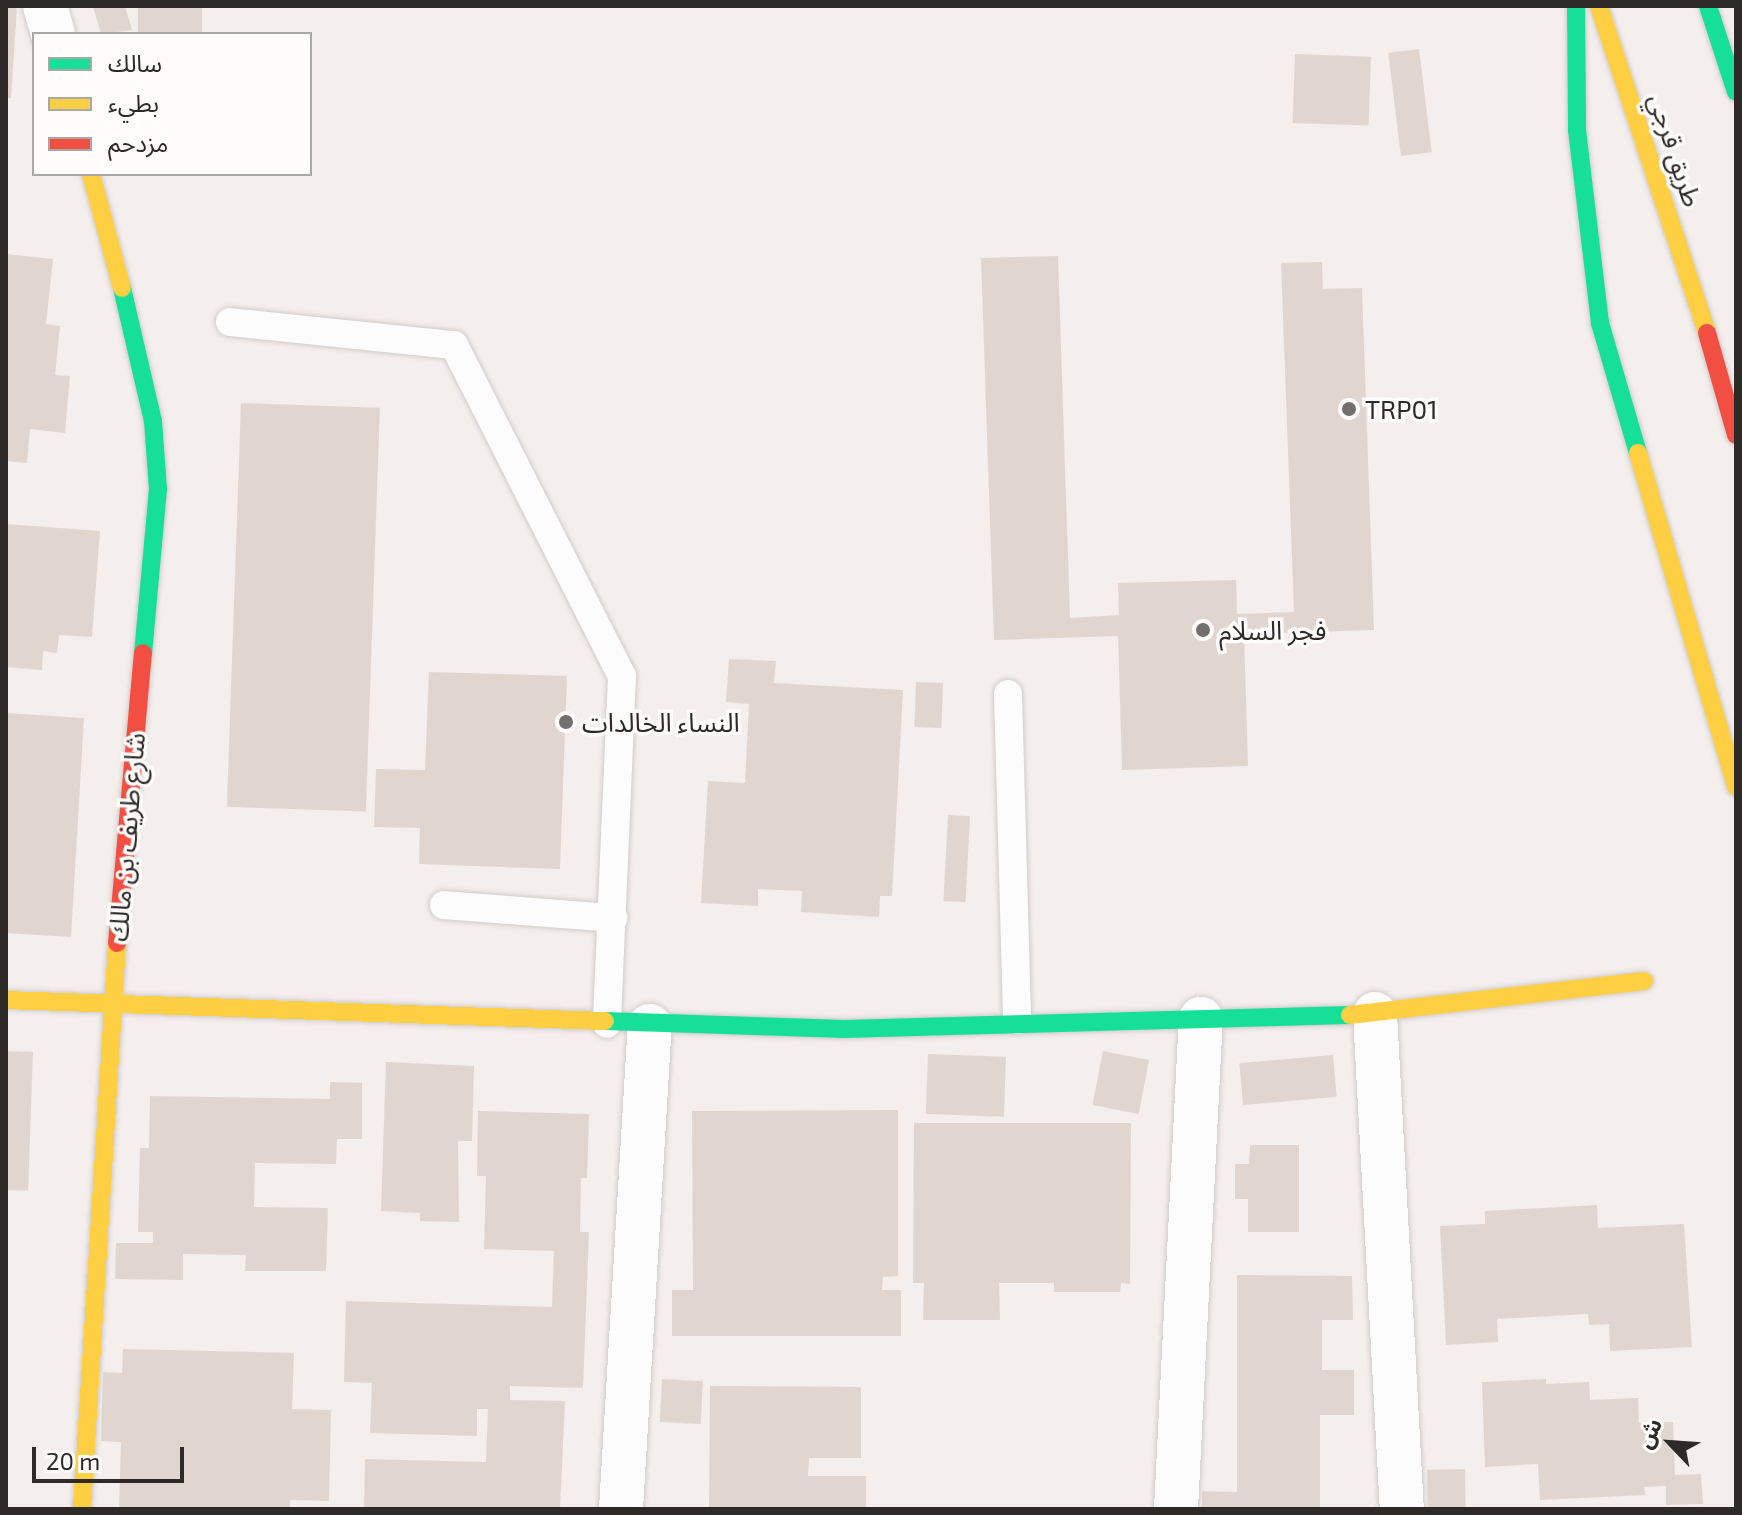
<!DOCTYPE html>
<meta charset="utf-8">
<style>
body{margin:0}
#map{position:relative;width:1742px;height:1515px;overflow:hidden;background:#f4eeec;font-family:"Exo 2","Noto Sans Arabic",sans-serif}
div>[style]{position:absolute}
.building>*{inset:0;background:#e1d5d0;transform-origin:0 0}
.roads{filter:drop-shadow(0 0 2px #d0ccca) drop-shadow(0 0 2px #d0ccca)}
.lane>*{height:28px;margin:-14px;padding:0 14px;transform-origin:14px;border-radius:14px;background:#fdfcfc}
.street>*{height:44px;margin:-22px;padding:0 22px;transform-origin:22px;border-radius:22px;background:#fdfcfc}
.fast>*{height:18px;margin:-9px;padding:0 9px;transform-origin:9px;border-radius:9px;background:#16e098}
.slow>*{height:18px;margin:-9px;padding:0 9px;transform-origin:9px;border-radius:9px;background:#ffcf43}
.jam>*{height:18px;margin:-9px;padding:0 9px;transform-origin:9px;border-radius:9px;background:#f24e42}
.dots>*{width:22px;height:22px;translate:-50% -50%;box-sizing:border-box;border:4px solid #fefcfb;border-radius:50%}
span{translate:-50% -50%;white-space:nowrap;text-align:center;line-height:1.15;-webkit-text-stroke:7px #fefcfb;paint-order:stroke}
.street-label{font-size:26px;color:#2d2a28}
.poi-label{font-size:26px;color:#2d2a28}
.left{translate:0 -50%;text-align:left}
.frame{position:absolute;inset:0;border:8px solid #2d2a28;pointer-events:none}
.legend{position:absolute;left:32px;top:32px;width:280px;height:144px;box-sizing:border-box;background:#fefcfb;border:2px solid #aaa8a7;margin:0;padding:10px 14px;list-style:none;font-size:24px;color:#2d2a28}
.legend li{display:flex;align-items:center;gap:16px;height:40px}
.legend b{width:40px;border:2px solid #aaa8a7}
.north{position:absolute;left:1630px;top:1403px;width:80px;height:80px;-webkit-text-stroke:6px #fefcfb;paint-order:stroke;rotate:295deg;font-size:22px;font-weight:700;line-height:32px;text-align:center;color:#2d2a28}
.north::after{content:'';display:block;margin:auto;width:28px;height:36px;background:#2d2a28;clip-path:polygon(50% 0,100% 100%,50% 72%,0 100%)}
.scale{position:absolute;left:32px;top:1447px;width:152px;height:36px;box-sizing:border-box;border:4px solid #2d2a28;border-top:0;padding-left:10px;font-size:24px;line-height:28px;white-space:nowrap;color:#2d2a28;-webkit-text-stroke:6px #fefcfb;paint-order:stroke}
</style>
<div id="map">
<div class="building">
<i style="clip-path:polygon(6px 6px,17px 6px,11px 98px,6px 98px)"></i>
<i style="clip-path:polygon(93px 6px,125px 6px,132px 30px,101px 34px)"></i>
<i style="left:138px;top:6px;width:64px;height:28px"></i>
<i style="left:1419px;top:49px;width:104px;height:31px;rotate:83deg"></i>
<i style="left:1295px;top:54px;width:76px;height:69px;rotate:2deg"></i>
<i style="clip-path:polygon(6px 254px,53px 259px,46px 324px,60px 326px,55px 375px,70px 376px,65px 433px,30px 429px,27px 463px,6px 461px)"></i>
<i style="clip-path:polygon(1058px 256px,1070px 618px,1119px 615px,1118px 583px,1236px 580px,1237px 614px,1294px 612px,1281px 263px,1322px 262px,1323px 289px,1362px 288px,1374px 630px,1244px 634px,1248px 766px,1122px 770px,1118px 636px,994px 640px,981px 258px)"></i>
<i style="left:241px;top:403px;width:139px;height:404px;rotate:2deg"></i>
<i style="clip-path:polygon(6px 524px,100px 531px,92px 637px,59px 635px,57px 653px,43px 651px,42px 670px,6px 667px)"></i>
<i style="clip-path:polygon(729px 659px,776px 661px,774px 683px,903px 690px,892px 896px,880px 896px,879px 917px,801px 912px,802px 891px,758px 889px,758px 906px,701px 903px,708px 781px,745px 783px,749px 704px,726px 702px)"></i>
<i style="clip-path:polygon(429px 672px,567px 676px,560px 869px,419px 864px,420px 828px,374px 827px,376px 769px,425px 770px)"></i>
<i style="left:916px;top:682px;width:27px;height:45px;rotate:2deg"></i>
<i style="clip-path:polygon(6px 713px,84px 718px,71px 937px,6px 933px)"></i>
<i style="left:948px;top:815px;width:22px;height:86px;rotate:3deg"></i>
<i style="left:6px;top:1051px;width:27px;height:139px;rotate:2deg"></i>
<i style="left:1103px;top:1051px;width:47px;height:55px;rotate:11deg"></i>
<i style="left:928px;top:1054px;width:78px;height:60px;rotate:2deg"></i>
<i style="left:1333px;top:1055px;width:42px;height:94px;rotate:85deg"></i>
<i style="clip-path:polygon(386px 1062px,474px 1066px,472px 1141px,458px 1141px,459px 1222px,420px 1221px,420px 1213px,381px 1211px)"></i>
<i style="clip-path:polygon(330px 1082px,362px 1083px,362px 1139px,337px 1139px,336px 1164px,255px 1163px,254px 1207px,328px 1208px,326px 1271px,245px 1271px,246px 1255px,183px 1254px,183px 1280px,115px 1279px,116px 1243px,153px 1243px,153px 1232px,138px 1232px,140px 1148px,149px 1148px,150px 1096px,330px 1099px)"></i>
<i style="clip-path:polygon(898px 1110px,898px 1276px,883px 1277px,882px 1290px,901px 1290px,901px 1336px,672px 1336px,672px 1290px,693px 1290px,692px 1111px)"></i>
<i style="clip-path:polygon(478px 1111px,589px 1114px,587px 1178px,581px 1178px,580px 1232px,589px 1232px,583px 1388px,510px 1386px,510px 1400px,565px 1401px,560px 1509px,364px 1509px,365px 1459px,486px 1462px,488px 1409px,477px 1409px,477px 1436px,370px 1433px,372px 1383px,344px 1382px,346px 1301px,552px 1307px,554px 1251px,484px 1249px,486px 1176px,477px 1176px)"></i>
<i style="clip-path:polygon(914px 1123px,1131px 1123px,1130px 1284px,1121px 1283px,1120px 1292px,1054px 1292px,1054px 1283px,999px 1283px,1000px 1320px,923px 1320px,924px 1283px,913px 1283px)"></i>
<i style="clip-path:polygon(1250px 1145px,1299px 1145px,1299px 1232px,1248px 1232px,1248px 1199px,1235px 1199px,1235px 1164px,1249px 1164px)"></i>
<i style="clip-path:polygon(1597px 1205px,1598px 1228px,1684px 1224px,1692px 1347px,1610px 1351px,1609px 1324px,1589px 1325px,1588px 1314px,1497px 1319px,1498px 1342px,1446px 1345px,1440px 1226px,1485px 1224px,1485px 1211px)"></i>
<i style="clip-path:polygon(1237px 1275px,1352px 1276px,1353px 1320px,1322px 1320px,1322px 1370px,1354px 1370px,1354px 1415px,1320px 1415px,1320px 1509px,1202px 1509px,1202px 1491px,1237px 1492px)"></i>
<i style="clip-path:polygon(123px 1349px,294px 1353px,292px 1409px,331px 1410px,329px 1501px,290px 1500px,290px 1509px,119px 1509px,121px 1442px,101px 1441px,103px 1372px,122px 1373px)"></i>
<i style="left:662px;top:1379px;width:41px;height:43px;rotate:3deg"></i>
<i style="clip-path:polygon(1546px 1379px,1546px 1384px,1589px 1382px,1590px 1400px,1638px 1398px,1639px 1423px,1673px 1422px,1675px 1475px,1701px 1474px,1703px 1504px,1666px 1505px,1666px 1486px,1644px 1487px,1645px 1495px,1540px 1500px,1538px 1464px,1485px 1467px,1482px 1382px)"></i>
<i style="clip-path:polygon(710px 1386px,861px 1387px,861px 1458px,809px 1458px,808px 1476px,866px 1476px,866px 1509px,709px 1509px)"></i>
<i style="left:1465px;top:1469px;width:40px;height:38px;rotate:89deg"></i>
</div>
<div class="roads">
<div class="lane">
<i style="left:230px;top:322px;width:225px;rotate:5.9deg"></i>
<i style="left:454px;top:345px;width:371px;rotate:63.1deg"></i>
<i style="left:622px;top:676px;width:348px;rotate:92.5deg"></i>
<i style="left:1008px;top:694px;width:326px;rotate:88.4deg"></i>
<i style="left:444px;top:905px;width:170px;rotate:4.4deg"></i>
</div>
<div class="street">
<i style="left:45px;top:6px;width:29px;rotate:74deg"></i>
<i style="left:1375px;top:1014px;width:496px;rotate:86.9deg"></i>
<i style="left:621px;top:1509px;width:484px;rotate:-86.6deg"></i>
<i style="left:1176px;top:1509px;width:491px;rotate:-87.1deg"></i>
</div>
<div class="fast">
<i style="left:1576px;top:6px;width:124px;rotate:89.5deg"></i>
<i style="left:1577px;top:130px;width:194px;rotate:83.2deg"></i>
<i style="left:1600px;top:323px;width:135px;rotate:73.7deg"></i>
<i style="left:1708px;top:6px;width:90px;rotate:72deg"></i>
<i style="left:122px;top:288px;width:137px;rotate:76.9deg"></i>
<i style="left:153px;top:421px;width:68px;rotate:85.8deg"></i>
<i style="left:158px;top:489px;width:165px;rotate:95.2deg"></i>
<i style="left:605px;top:1021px;width:239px;rotate:1.9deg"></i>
<i style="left:844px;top:1029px;width:506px;rotate:-1.58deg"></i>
</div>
<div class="slow">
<i style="left:1599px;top:6px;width:344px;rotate:71.7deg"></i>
<i style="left:91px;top:174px;width:118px;rotate:74.8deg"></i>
<i style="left:1638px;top:453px;width:348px;rotate:73.6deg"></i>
<i style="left:6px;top:1000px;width:599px;rotate:2.01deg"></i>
<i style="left:1350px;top:1015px;width:296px;rotate:-6.6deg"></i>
<i style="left:82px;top:1509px;width:567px;rotate:-86.46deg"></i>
</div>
<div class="jam">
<i style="left:1707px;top:333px;width:106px;rotate:74.1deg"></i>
<i style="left:117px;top:943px;width:291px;rotate:-84.9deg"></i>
</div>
</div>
<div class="dots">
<i style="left:1349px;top:409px;background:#736f6d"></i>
<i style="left:1203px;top:630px;background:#736f6d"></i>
<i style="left:566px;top:722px;background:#736f6d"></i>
</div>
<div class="street-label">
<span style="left:1676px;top:150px;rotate:72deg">طريق قرجي</span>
<span style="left:126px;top:837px;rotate:-85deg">شارع طريف بن مالك</span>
</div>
<div class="poi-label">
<span class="left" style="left:1365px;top:409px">TRP01</span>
<span class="left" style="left:1219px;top:630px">فجر السلام</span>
<span class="left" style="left:582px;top:722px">النساء الخالدات</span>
</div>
<div class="frame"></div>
<ul class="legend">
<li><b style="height:10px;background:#16e098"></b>سالك</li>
<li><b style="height:10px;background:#ffcf43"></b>بطيء</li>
<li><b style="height:10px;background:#f24e42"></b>مزدحم</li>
</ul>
<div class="north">ش</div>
<div class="scale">20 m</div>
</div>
